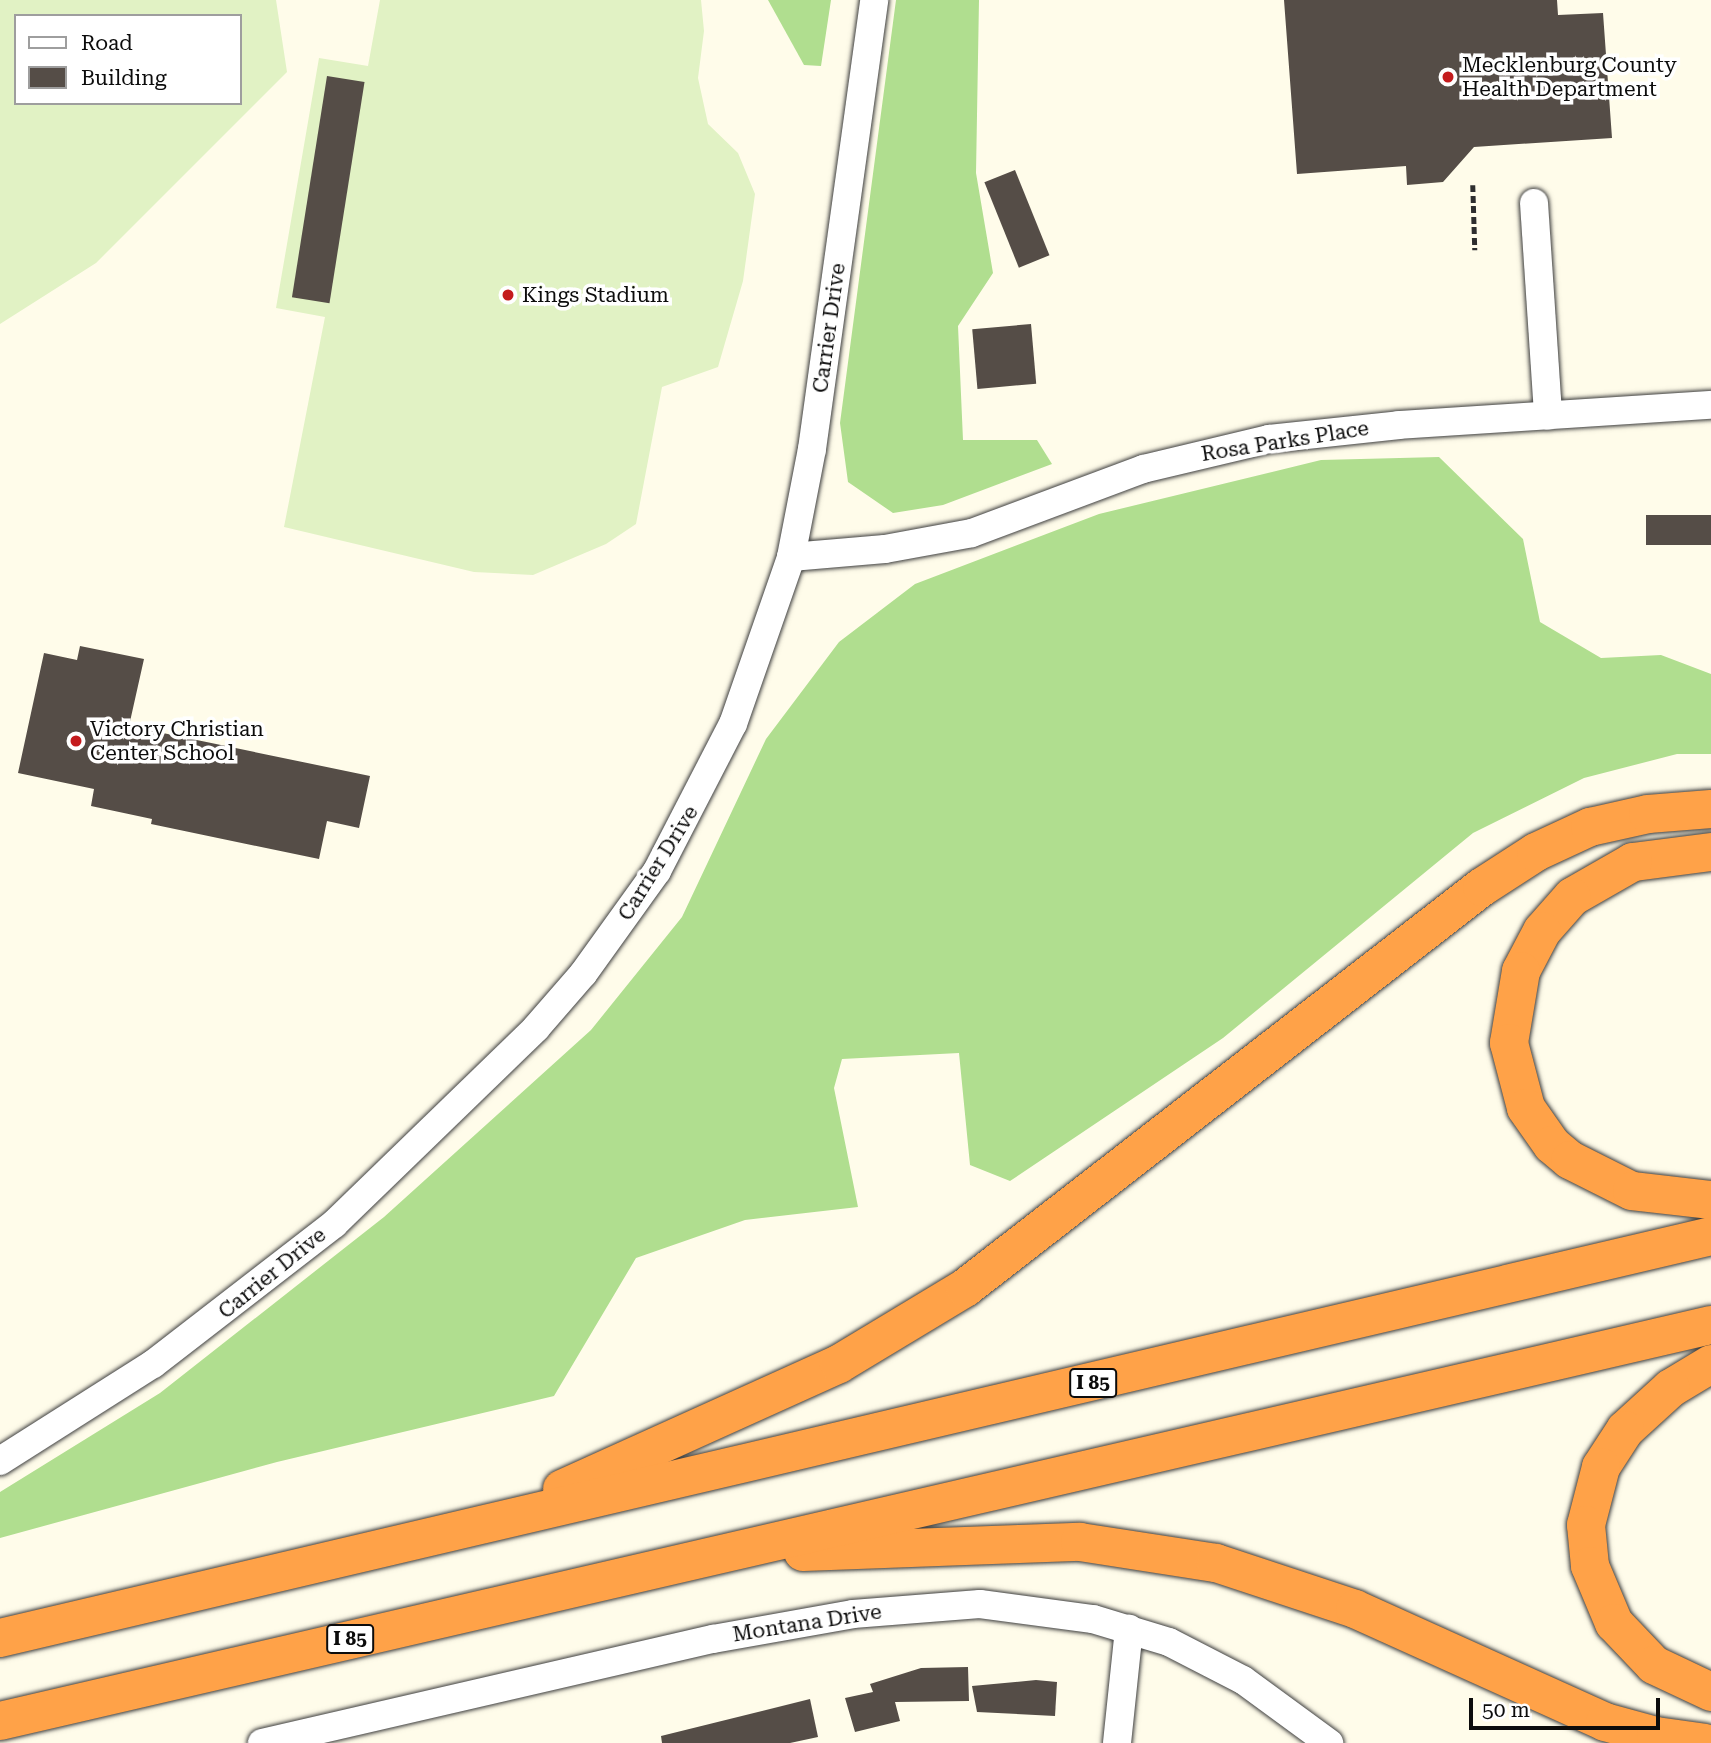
<!DOCTYPE html>
<style>
body{margin:0}
#map{position:relative;width:1711px;height:1743px;overflow:hidden;background:#fffcea;font-family:"Roboto Serif",serif}
div>[style]{position:absolute}
.forest>*{inset:0;background:#b0de8f}
.pitch>*{inset:0;background:#e1f2c4}
.building>*{inset:0;background:#554d47;transform-origin:0 0}
.path>*{height:4.5px;margin-top:-2.25px;transform-origin:0;background:repeating-linear-gradient(90deg,#2e2e2e 0 7px,transparent 0 10.5px)}
.roads{filter:drop-shadow(0 0 2px #3f3f3f) drop-shadow(0 0 2px #3f3f3f)}
.minor>*{height:28px;margin:-14px;padding:0 14px;transform-origin:14px;border-radius:14px;background:#fff}
.highway>*{height:38px;margin:-19px;padding:0 19px;transform-origin:19px;border-radius:19px;background:#ffa248}
.dots>*{width:19px;height:19px;translate:-50% -50%;box-sizing:border-box;border:4px solid #fff;border-radius:50%}
span{translate:-50% -50%;white-space:nowrap;text-align:center;line-height:1.15;-webkit-text-stroke:7px #fff;paint-order:stroke}
.shield-label span{padding:2px 5px;background:#fff;border:2px solid;border-radius:5px;-webkit-text-stroke-width:0}
.shield-label{font-size:19px;color:#0c0c0c;font-weight:700}
.poi-label{font-size:21px;color:#0c0c0c}
.left{translate:0 -50%;text-align:left}
.street-label{font-size:21px;color:#0c0c0c}
.legend{position:absolute;left:14px;top:14px;width:228px;height:91px;box-sizing:border-box;background:#fff;border:2px solid #9e9e9e;margin:0;padding:9px 12px;list-style:none;font-size:21px;color:#0c0c0c}
.legend li{display:flex;align-items:center;gap:14px;height:35px}
.legend b{width:35px;border:2px solid #9e9e9e}
.scale{position:absolute;left:1469px;top:1698px;width:191px;height:32px;box-sizing:border-box;border:4px solid #0c0c0c;border-top:0;padding-left:9px;font-size:21px;line-height:24px;white-space:nowrap;color:#0c0c0c;-webkit-text-stroke:5px #fff;paint-order:stroke}
</style>
<div id="map">
<div class="forest">
<i style="clip-path:polygon(768px 0,831px 0,821px 66px,804px 65px)"></i>
<i style="clip-path:polygon(896px 0,979px 0,976px 173px,993px 273px,958px 326px,963px 440px,1037px 440px,1052px 464px,943px 505px,893px 513px,848px 482px,840px 423px)"></i>
<i style="clip-path:polygon(1439px 457px,1523px 539px,1540px 622px,1601px 658px,1661px 655px,1711px 674px,1711px 754px,1677px 754px,1584px 778px,1473px 833px,1223px 1038px,1010px 1181px,970px 1165px,959px 1053px,842px 1059px,834px 1088px,858px 1207px,745px 1220px,636px 1258px,554px 1396px,277px 1462px,0 1538px,0 1492px,160px 1393px,384px 1217px,591px 1030px,682px 917px,766px 739px,839px 642px,915px 584px,1099px 514px,1321px 460px)"></i>
</div>
<div class="pitch">
<i style="clip-path:polygon(evenodd,0 0,276px 0,287px 72px,96px 263px,0 324px,0 0,16px 16px,240px 16px,240px 103px,16px 103px,16px 16px)"></i>
<i style="clip-path:polygon(380px 0,701px 0,704px 31px,698px 78px,708px 124px,738px 153px,755px 194px,743px 281px,718px 367px,662px 387px,636px 524px,606px 544px,533px 575px,474px 572px,284px 527px,325px 317px,276px 308px,319px 58px,368px 66px)"></i>
</div>
<div class="building">
<i style="clip-path:polygon(1284px 0,1557px 0,1558px 15px,1603px 13px,1612px 138px,1474px 147px,1443px 182px,1407px 185px,1406px 166px,1297px 174px)"></i>
<i style="left:327px;top:76px;width:38px;height:224px;rotate:9deg"></i>
<i style="left:1015px;top:170px;width:92px;height:33px;rotate:68deg"></i>
<i style="left:1031px;top:324px;width:60px;height:59px;rotate:85deg"></i>
<i style="left:1711px;top:515px;width:30px;height:65px;rotate:90deg"></i>
<i style="clip-path:polygon(80px 646px,144px 659px,129px 726px,370px 776px,359px 828px,327px 821px,319px 859px,151px 824px,152px 819px,91px 806px,94px 789px,18px 773px,44px 653px,77px 660px)"></i>
<i style="clip-path:polygon(968px 1667px,969px 1701px,895px 1702px,900px 1721px,855px 1732px,845px 1698px,873px 1692px,870px 1684px,921px 1668px)"></i>
<i style="clip-path:polygon(1036px 1680px,1057px 1682px,1055px 1716px,977px 1712px,972px 1686px)"></i>
<i style="clip-path:polygon(810px 1699px,818px 1737px,790px 1743px,662px 1743px,661px 1736px)"></i>
</div>
<div class="path">
<i style="left:1473px;top:185px;width:65px;rotate:88.2deg"></i>
</div>
<div class="roads">
<div class="minor">
<i style="left:1534px;top:203px;width:213px;rotate:86.2deg"></i>
<i style="left:791px;top:557px;width:94px;rotate:-4.9deg"></i>
<i style="left:885px;top:549px;width:88px;rotate:-10.4deg"></i>
<i style="left:972px;top:533px;width:183px;rotate:-20.5deg"></i>
<i style="left:1143px;top:469px;width:130px;rotate:-13.4deg"></i>
<i style="left:1269px;top:439px;width:131px;rotate:-6.1deg"></i>
<i style="left:1399px;top:425px;width:313px;rotate:-3.7deg"></i>
<i style="left:0;top:1461px;width:181px;rotate:-32.4deg"></i>
<i style="left:153px;top:1364px;width:229px;rotate:-37.7deg"></i>
<i style="left:334px;top:1224px;width:281px;rotate:-44.1deg"></i>
<i style="left:536px;top:1028px;width:72px;rotate:-49deg"></i>
<i style="left:583px;top:974px;width:127px;rotate:-54.3deg"></i>
<i style="left:657px;top:871px;width:165px;rotate:-62.7deg"></i>
<i style="left:733px;top:724px;width:177px;rotate:-70.8deg"></i>
<i style="left:791px;top:557px;width:110px;rotate:-79deg"></i>
<i style="left:812px;top:449px;width:453px;rotate:-82.1deg"></i>
<i style="left:262px;top:1743px;width:463px;rotate:-13deg"></i>
<i style="left:713px;top:1639px;width:142px;rotate:-10.1deg"></i>
<i style="left:853px;top:1614px;width:127px;rotate:-4.5deg"></i>
<i style="left:980px;top:1604px;width:114px;rotate:7.6deg"></i>
<i style="left:1093px;top:1619px;width:79px;rotate:16.8deg"></i>
<i style="left:1169px;top:1642px;width:83px;rotate:27.2deg"></i>
<i style="left:1243px;top:1680px;width:107px;rotate:36.2deg"></i>
<i style="left:1117px;top:1743px;width:115px;rotate:-84deg"></i>
</div>
<div class="highway">
<i style="left:1711px;top:852px;width:79px;rotate:172.7deg"></i>
<i style="left:1633px;top:862px;width:70px;rotate:150.2deg"></i>
<i style="left:1572px;top:897px;width:45px;rotate:131.4deg"></i>
<i style="left:1542px;top:931px;width:45px;rotate:117.7deg"></i>
<i style="left:1521px;top:971px;width:73px;rotate:99.5deg"></i>
<i style="left:1509px;top:1043px;width:67px;rotate:75.3deg"></i>
<i style="left:1526px;top:1108px;width:45px;rotate:54.9deg"></i>
<i style="left:1552px;top:1145px;width:23px;rotate:40deg"></i>
<i style="left:1570px;top:1160px;width:69px;rotate:26.6deg"></i>
<i style="left:1632px;top:1191px;width:80px;rotate:6.5deg"></i>
<i style="left:1711px;top:1364px;width:47px;rotate:149deg"></i>
<i style="left:1671px;top:1388px;width:62px;rotate:137.6deg"></i>
<i style="left:1625px;top:1430px;width:44px;rotate:123deg"></i>
<i style="left:1601px;top:1467px;width:60px;rotate:104.5deg"></i>
<i style="left:1586px;top:1525px;width:41px;rotate:84.4deg"></i>
<i style="left:1590px;top:1566px;width:62px;rotate:67.2deg"></i>
<i style="left:1614px;top:1623px;width:58px;rotate:46.4deg"></i>
<i style="left:1654px;top:1665px;width:63px;rotate:25.3deg"></i>
<i style="left:562px;top:1489px;width:304px;rotate:-24.3deg"></i>
<i style="left:839px;top:1364px;width:147px;rotate:-31.1deg"></i>
<i style="left:965px;top:1288px;width:654px;rotate:-37.8deg"></i>
<i style="left:1482px;top:887px;width:64px;rotate:-32.9deg"></i>
<i style="left:1536px;top:852px;width:60px;rotate:-24.8deg"></i>
<i style="left:1590px;top:827px;width:59px;rotate:-12.6deg"></i>
<i style="left:1648px;top:814px;width:63px;rotate:-4.5deg"></i>
<i style="left:803px;top:1552px;width:277px;rotate:-2.1deg"></i>
<i style="left:1080px;top:1542px;width:138px;rotate:8.8deg"></i>
<i style="left:1216px;top:1563px;width:146px;rotate:18.3deg"></i>
<i style="left:1355px;top:1609px;width:274px;rotate:24.3deg"></i>
<i style="left:1605px;top:1722px;width:53px;rotate:15.4deg"></i>
<i style="left:1656px;top:1736px;width:49px;rotate:8.1deg"></i>
<i style="left:0;top:1638px;width:1758px;rotate:-13.22deg"></i>
<i style="left:0;top:1721px;width:1756px;rotate:-13.03deg"></i>
</div>
</div>
<div class="dots">
<i style="left:1448px;top:77px;background:#c41b1d"></i>
<i style="left:508px;top:295px;background:#c41b1d"></i>
<i style="left:76px;top:741px;background:#c41b1d"></i>
</div>
<div class="shield-label">
<span style="left:1093px;top:1383px">I 85</span>
<span style="left:350px;top:1639px">I 85</span>
</div>
<div class="poi-label">
<span class="left" style="left:1462px;top:77px">Mecklenburg County<br>Health Department</span>
<span class="left" style="left:522px;top:295px">Kings Stadium</span>
<span class="left" style="left:90px;top:741px">Victory Christian<br>Center School</span>
</div>
<div class="street-label">
<span style="left:829px;top:328px;rotate:-82deg">Carrier Drive</span>
<span style="left:1285px;top:441px;rotate:-9deg">Rosa Parks Place</span>
<span style="left:658px;top:863px;rotate:-58deg">Carrier Drive</span>
<span style="left:272px;top:1273px;rotate:-39deg">Carrier Drive</span>
<span style="left:807px;top:1623px;rotate:-9deg">Montana Drive</span>
</div>
<ul class="legend">
<li><b style="height:9px;background:#fff"></b>Road</li>
<li><b style="height:19px;background:#554d47"></b>Building</li>
</ul>
<div class="scale">50 m</div>
</div>
